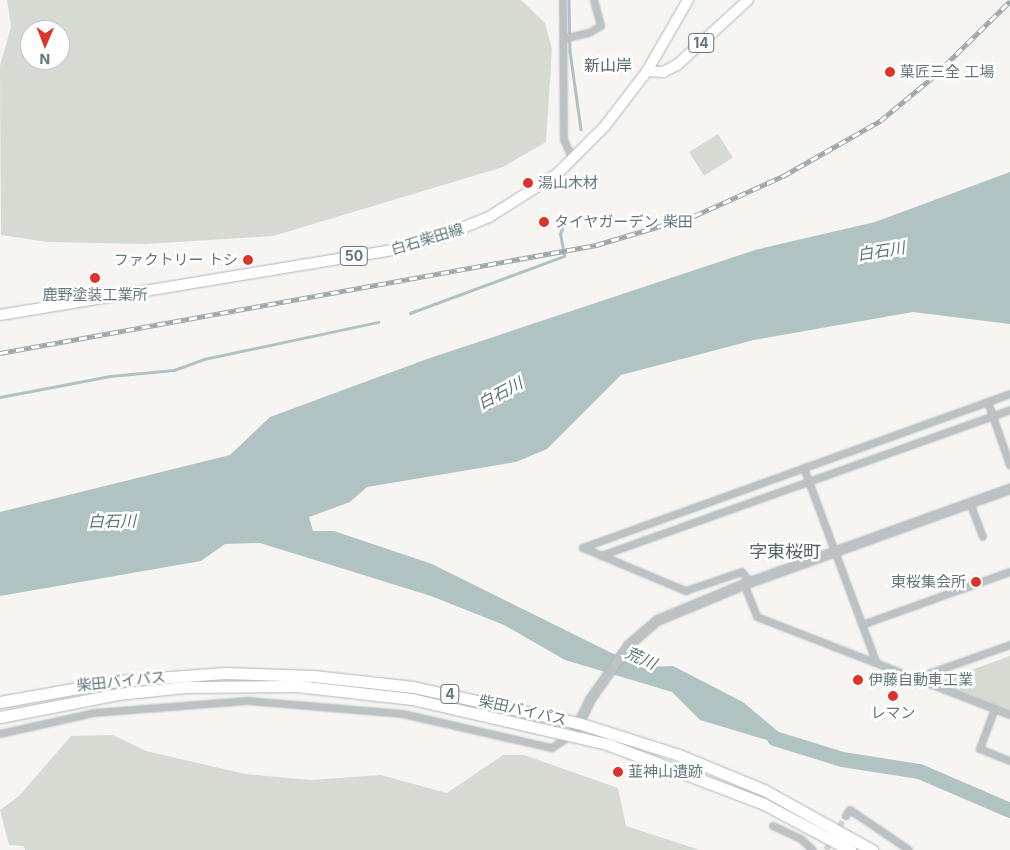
<!DOCTYPE html>
<meta charset="utf-8">
<style>
body{margin:0}
#map{position:relative;width:1010px;height:850px;overflow:hidden;background:#f6f5f2;font-family:Inter,"Noto Sans JP",sans-serif}
div>[style]{position:absolute}
.green>*{inset:0;background:#d6dad2;transform-origin:0 0}
.water>*{inset:0;background:#b1c2c3}
.stream>*{height:2.5px;margin:-1.25px;padding:0 1.25px;transform-origin:1.25px;border-radius:1.25px;background:#b1c2c3}
.river>*{height:15px;margin:-7.5px;padding:0 7.5px;transform-origin:7.5px;border-radius:7.5px;background:#b1c2c3}
.minor-tunnel>*{height:6px;margin-top:-3px;transform-origin:0;background:repeating-linear-gradient(90deg,#d1d5d4 0 6px,transparent 0 9px)}
.roads{filter:drop-shadow(0 0 1px #b0b6b9) drop-shadow(0 0 1px #b0b6b9)}
.minor>*{height:6px;margin:-3px;padding:0 3px;transform-origin:3px;border-radius:3px;background:#bcc2c4}
.tertiary>*{height:9px;margin:-4.5px;padding:0 4.5px;transform-origin:4.5px;border-radius:4.5px;background:#bcc2c4}
.primary>*{height:10px;margin:-5px;padding:0 5px;transform-origin:5px;border-radius:5px;background:#fff}
.trunk>*{height:11px;margin:-5.5px;padding:0 5.5px;transform-origin:5.5px;border-radius:5.5px;background:#fff}
.rail>*{height:4.5px;margin-top:-2.25px;transform-origin:0;background:repeating-linear-gradient(90deg,#fff 0 8px,#9ca6a9 0 16px);box-sizing:border-box;border-block:1px solid #9ca6a9}
.dots>*{width:14px;height:14px;translate:-50% -50%;box-sizing:border-box;border:2px solid #fff;border-radius:50%}
span{translate:-50% -50%;white-space:nowrap;text-align:center;line-height:1.15;-webkit-text-stroke:5px #fff;paint-order:stroke}
.shield-label span{padding:1px 4px;background:#fff;border:1px solid;border-radius:4px;-webkit-text-stroke-width:0}
.shield-label{font-size:14px;color:#62767c;font-weight:700}
.poi-label{font-size:15px;color:#62767c}
.left{translate:0 -50%;text-align:left}
.right{translate:-100% -50%;text-align:right}
.street-label{font-size:15px;color:#62767c}
.neighbourhood-label{font-size:16px;color:#536368}
.water-label{font-size:16px;color:#5d7678;font-style:italic}
.quarter-label{font-size:18px;color:#536368}
.north{position:absolute;left:20px;top:20px;width:50px;height:50px;box-sizing:border-box;background:#fff;border:1px solid #c0c8cb;border-radius:50%;rotate:181deg;font-size:14px;font-weight:700;line-height:20px;text-align:center;color:#62767c}
.north::after{content:'';display:block;margin:auto;width:18px;height:22px;background:#dc342c;clip-path:polygon(50% 0,100% 100%,50% 72%,0 100%)}
</style>
<div id="map">
<div class="green">
<i style="clip-path:polygon(evenodd,7px 0,521px 0,545px 23px,552px 49px,546px 142px,503px 167px,273px 236px,146px 244px,48px 242px,1px 235px,0 66px,11px 27px,7px 0,30px 30px,60px 30px,60px 60px,30px 60px,30px 30px)"></i>
<i style="left:718px;top:134px;width:28px;height:34px;rotate:58deg"></i>
<i style="clip-path:polygon(1010px 656px,1010px 714px,935px 683px)"></i>
<i style="clip-path:polygon(113px 735px,146px 751px,245px 774px,311px 780px,381px 775px,447px 793px,503px 755px,524px 755px,618px 788px,626px 826px,700px 850px,25px 850px,24px 846px,9px 845px,0 810px,19px 796px,71px 736px)"></i>
</div>
<div class="water">
<i style="clip-path:polygon(1010px 172px,1010px 324px,913px 312px,754px 340px,621px 375px,547px 449px,516px 462px,367px 487px,350px 502px,309px 517px,313px 531px,334px 531px,432px 564px,640px 667px,673px 666px,743px 702px,800px 750px,700px 720px,672px 692px,565px 660px,504px 625px,431px 596px,260px 543px,225px 544px,201px 561px,0 596px,0 512px,230px 455px,270px 417px,427px 359px,755px 250px,875px 222px)"></i>
</div>
<div class="stream">
<i style="left:569px;top:0;width:51px;rotate:88.9deg"></i>
<i style="left:570px;top:51px;width:79px;rotate:82deg"></i>
<i style="left:410px;top:313px;width:164px;rotate:-20.3deg"></i>
<i style="left:564px;top:256px;width:22px;rotate:-100deg"></i>
<i style="left:560px;top:234px;width:17px;rotate:-69deg"></i>
<i style="left:0;top:397px;width:112px;rotate:-10.8deg"></i>
<i style="left:110px;top:376px;width:64px;rotate:-5.4deg"></i>
<i style="left:174px;top:370px;width:32px;rotate:-20deg"></i>
<i style="left:204px;top:359px;width:178px;rotate:-12deg"></i>
</div>
<div class="river">
<i style="left:774px;top:738px;width:71px;rotate:17.2deg"></i>
<i style="left:842px;top:759px;width:78px;rotate:8.9deg"></i>
<i style="left:919px;top:771px;width:99px;rotate:23.2deg"></i>
</div>
<div class="minor-tunnel">
<i style="left:826px;top:850px;width:39px;rotate:-60deg"></i>
</div>
<div class="roads">
<div class="minor">
<i style="left:563px;top:0;width:140px;rotate:89.6deg"></i>
<i style="left:564px;top:140px;width:21px;rotate:65deg"></i>
<i style="left:563px;top:39px;width:27px;rotate:-13deg"></i>
<i style="left:589px;top:33px;width:14px;rotate:-30deg"></i>
<i style="left:601px;top:26px;width:27px;rotate:-105deg"></i>
<i style="left:988px;top:402px;width:67px;rotate:70.8deg"></i>
<i style="left:804px;top:468px;width:207px;rotate:69.6deg"></i>
<i style="left:970px;top:503px;width:36px;rotate:69deg"></i>
<i style="left:583px;top:548px;width:454px;rotate:-19.8deg"></i>
<i style="left:583px;top:548px;width:112px;rotate:22.7deg"></i>
<i style="left:686px;top:591px;width:59px;rotate:-18.7deg"></i>
<i style="left:742px;top:572px;width:13px;rotate:51deg"></i>
<i style="left:601px;top:556px;width:434px;rotate:-19.6deg"></i>
<i style="left:744px;top:584px;width:35px;rotate:68deg"></i>
<i style="left:757px;top:617px;width:271px;rotate:21.2deg"></i>
<i style="left:862px;top:625px;width:157px;rotate:-19.7deg"></i>
<i style="left:917px;top:678px;width:99px;rotate:-19.5deg"></i>
<i style="left:995px;top:709px;width:43px;rotate:110.6deg"></i>
<i style="left:980px;top:749px;width:32px;rotate:22deg"></i>
<i style="left:0;top:734px;width:96px;rotate:-12.6deg"></i>
<i style="left:94px;top:713px;width:154px;rotate:-4.5deg"></i>
<i style="left:248px;top:701px;width:156px;rotate:4.8deg"></i>
<i style="left:403px;top:714px;width:153px;rotate:12.9deg"></i>
<i style="left:552px;top:748px;width:24px;rotate:-33deg"></i>
<i style="left:846px;top:816px;width:7px;rotate:-56deg"></i>
<i style="left:850px;top:810px;width:71px;rotate:34.1deg"></i>
<i style="left:773px;top:826px;width:31px;rotate:25deg"></i>
<i style="left:801px;top:839px;width:16px;rotate:43deg"></i>
</div>
<div class="tertiary">
<i style="left:573px;top:734px;width:39px;rotate:-64deg"></i>
<i style="left:590px;top:699px;width:66px;rotate:-54.9deg"></i>
<i style="left:628px;top:645px;width:38px;rotate:-41deg"></i>
<i style="left:657px;top:620px;width:94px;rotate:-22.5deg"></i>
<i style="left:744px;top:584px;width:283px;rotate:-19.8deg"></i>
</div>
<div class="primary">
<i style="left:647px;top:71px;width:16px;rotate:4deg"></i>
<i style="left:663px;top:72px;width:16px;rotate:-27deg"></i>
<i style="left:677px;top:65px;width:96px;rotate:-42.5deg"></i>
<i style="left:0;top:315px;width:404px;rotate:-9.4deg"></i>
<i style="left:399px;top:249px;width:37px;rotate:-16deg"></i>
<i style="left:435px;top:239px;width:58px;rotate:-22.2deg"></i>
<i style="left:489px;top:217px;width:80px;rotate:-32.3deg"></i>
<i style="left:557px;top:174px;width:68px;rotate:-45deg"></i>
<i style="left:605px;top:126px;width:69px;rotate:-52.6deg"></i>
<i style="left:647px;top:71px;width:82px;rotate:-60deg"></i>
</div>
<div class="trunk">
<i style="left:0;top:702px;width:120px;rotate:-10.1deg"></i>
<i style="left:118px;top:681px;width:107px;rotate:-4.3deg"></i>
<i style="left:225px;top:673px;width:88px;rotate:2deg"></i>
<i style="left:313px;top:676px;width:101px;rotate:6.3deg"></i>
<i style="left:413px;top:687px;width:169px;rotate:12.3deg"></i>
<i style="left:578px;top:723px;width:106px;rotate:17.6deg"></i>
<i style="left:679px;top:755px;width:92px;rotate:22.4deg"></i>
<i style="left:764px;top:790px;width:124px;rotate:29.1deg"></i>
<i style="left:0;top:717px;width:120px;rotate:-11deg"></i>
<i style="left:118px;top:694px;width:67px;rotate:-6deg"></i>
<i style="left:185px;top:687px;width:112px;rotate:-0.5deg"></i>
<i style="left:297px;top:686px;width:116px;rotate:6.4deg"></i>
<i style="left:412px;top:699px;width:200px;rotate:13deg"></i>
<i style="left:607px;top:744px;width:168px;rotate:20.9deg"></i>
<i style="left:764px;top:804px;width:98px;rotate:28.1deg"></i>
</div>
</div>
<div class="rail">
<i style="left:0;top:353px;width:606px;rotate:-10.27deg"></i>
<i style="left:596px;top:245px;width:102px;rotate:-16.5deg"></i>
<i style="left:694px;top:216px;width:98px;rotate:-24.2deg"></i>
<i style="left:783px;top:176px;width:112px;rotate:-29.6deg"></i>
<i style="left:880px;top:121px;width:69px;rotate:-39.7deg"></i>
<i style="left:933px;top:77px;width:108px;rotate:-44.6deg"></i>
</div>
<div class="dots">
<i style="left:890px;top:72px;background:#dc342c"></i>
<i style="left:528px;top:183px;background:#dc342c"></i>
<i style="left:544px;top:222px;background:#dc342c"></i>
<i style="left:248px;top:260px;background:#dc342c"></i>
<i style="left:95px;top:278px;background:#dc342c"></i>
<i style="left:976px;top:582px;background:#dc342c"></i>
<i style="left:858px;top:680px;background:#dc342c"></i>
<i style="left:893px;top:696px;background:#dc342c"></i>
<i style="left:618px;top:772px;background:#dc342c"></i>
</div>
<div class="shield-label">
<span style="left:701px;top:43px">14</span>
<span style="left:354px;top:256px">50</span>
<span style="left:450px;top:694px">4</span>
</div>
<div class="poi-label">
<span class="left" style="left:900px;top:72px">菓匠三全 工場</span>
<span class="left" style="left:538px;top:183px">湯山木材</span>
<span class="left" style="left:554px;top:222px">タイヤガーデン 柴田</span>
<span class="right" style="left:238px;top:260px">ファクトリー トシ</span>
<span style="left:95px;top:295px">鹿野塗装工業所</span>
<span class="right" style="left:966px;top:582px">東桜集会所</span>
<span class="left" style="left:868px;top:680px">伊藤自動車工業</span>
<span style="left:893px;top:713px">レマン</span>
<span class="left" style="left:628px;top:772px">韮神山遺跡</span>
</div>
<div class="street-label">
<span style="left:427px;top:239px;rotate:-17deg">白石柴田線</span>
<span style="left:121px;top:681px;rotate:-6deg">柴田バイパス</span>
<span style="left:523px;top:710px;rotate:13deg">柴田バイパス</span>
</div>
<div class="neighbourhood-label">
<span style="left:608px;top:65px">新山岸</span>
</div>
<div class="water-label">
<span style="left:881px;top:251px;rotate:-9deg">白石川</span>
<span style="left:500px;top:393px;rotate:-28deg">白石川</span>
<span style="left:112px;top:521px;rotate:-1deg">白石川</span>
<span style="left:641px;top:658px;rotate:24deg">荒川</span>
</div>
<div class="quarter-label">
<span style="left:785px;top:552px">字東桜町</span>
</div>
<div class="north">N</div>
</div>
